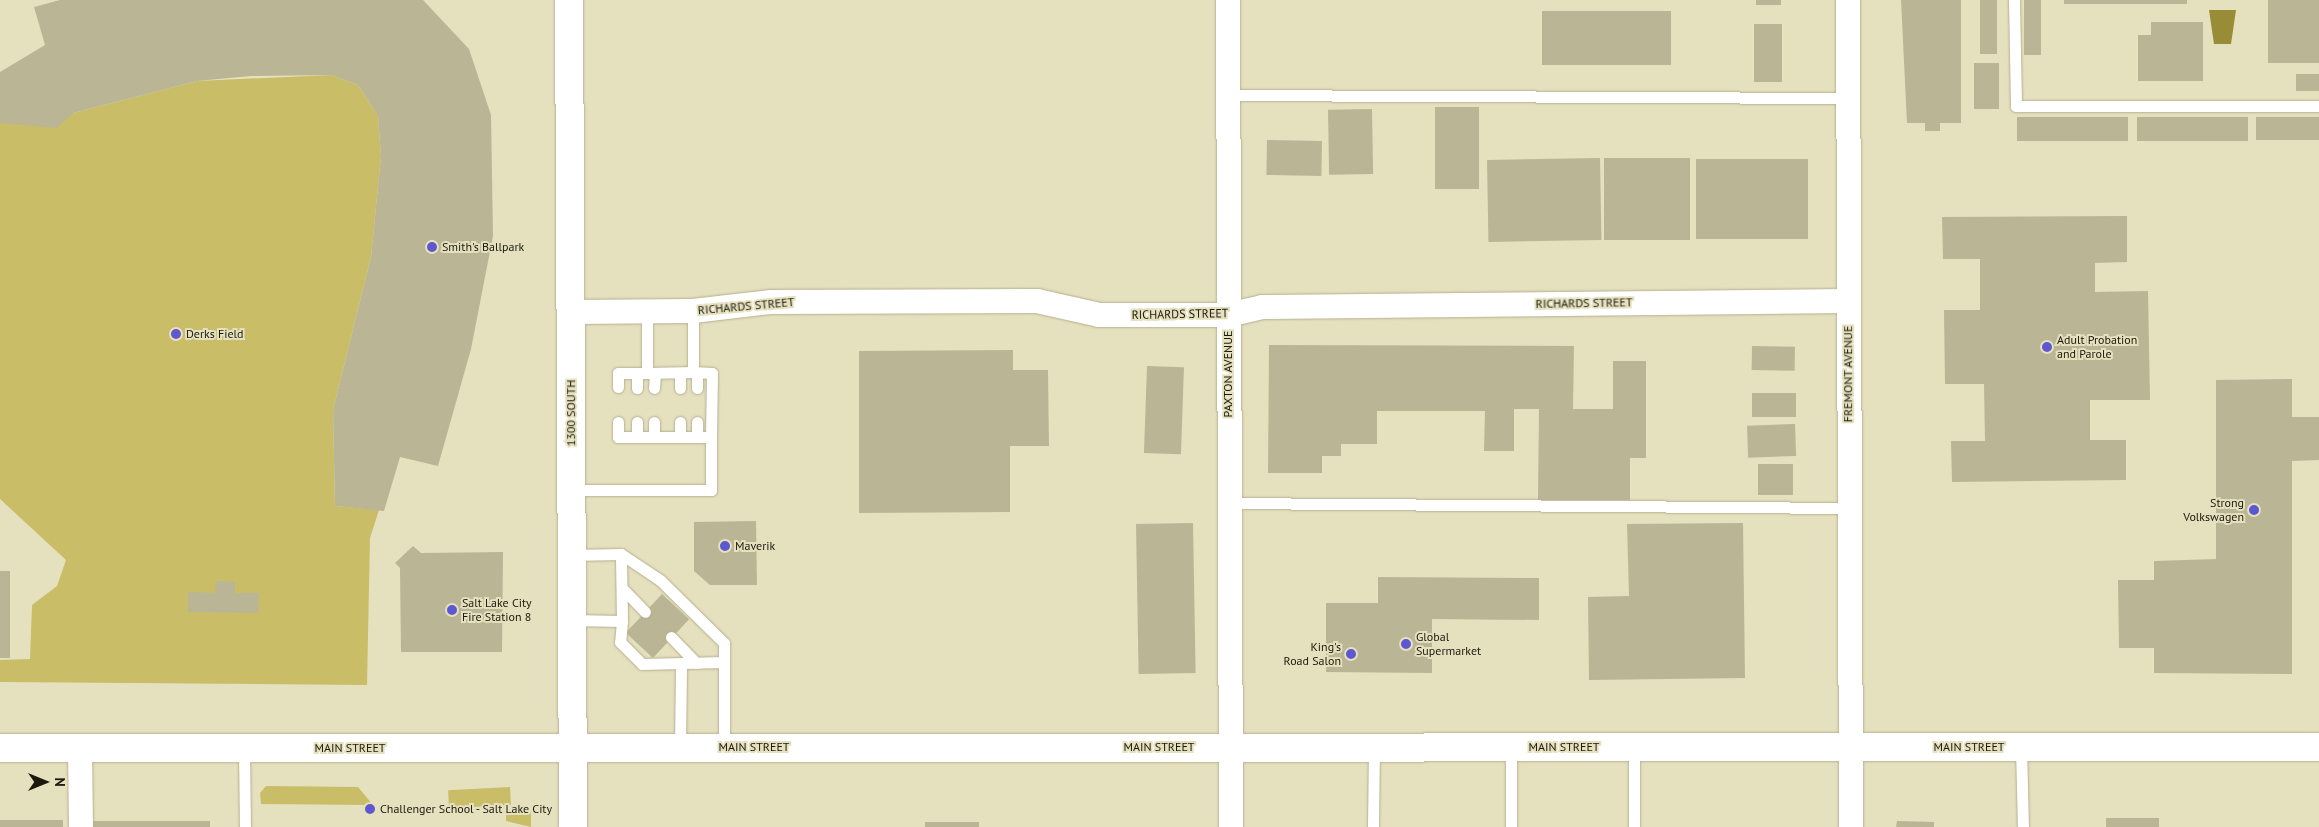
<!DOCTYPE html>
<style>
body{margin:0}
#map{position:relative;width:2319px;height:827px;overflow:hidden;background:#e5e0be;font-family:"PT Sans",sans-serif}
div>[style]{position:absolute}
.green>*{inset:0;background:#cabd68;transform-origin:0 0}
.water>*{inset:0;background:#998c36}
.building>*{inset:0;background:#bab594;transform-origin:0 0}
.roads{filter:drop-shadow(0 0 1px #b5b090) drop-shadow(0 0 1px #b5b090)}
.service>*{height:11px;margin:-5.5px;padding:0 5.5px;transform-origin:5.5px;border-radius:5.5px;background:#fff}
.minor>*{height:24px;margin:-12px;padding:0 12px;transform-origin:12px;border-radius:12px;background:#fff}
.tertiary>*{height:28px;margin:-14px;padding:0 14px;transform-origin:14px;border-radius:14px;background:#fff}
.secondary>*{height:28px;margin:-14px;padding:0 14px;transform-origin:14px;border-radius:14px;background:#fff}
.dots>*{width:14px;height:14px;translate:-50% -50%;box-sizing:border-box;border:2px solid #e5e0be;border-radius:50%}
span{translate:-50% -50%;white-space:nowrap;text-align:center;line-height:1.15;-webkit-text-stroke:4px #e5e0be;paint-order:stroke}
.poi-label{font-size:12px;color:#1b190d}
.left{translate:0 -50%;text-align:left}
.right{translate:-100% -50%;text-align:right}
.street-label{font-size:12px;color:#1b190d}
.north{position:absolute;left:20px;top:757px;width:50px;height:50px;-webkit-text-stroke:4px #e5e0be;paint-order:stroke;rotate:90deg;font-size:14px;font-weight:700;line-height:20px;text-align:center;color:#1b190d}
.north::after{content:'';display:block;margin:auto;width:18px;height:22px;background:#1b190d;clip-path:polygon(50% 0,100% 100%,50% 72%,0 100%)}
</style>
<div id="map">
<div class="green">
<i style="clip-path:polygon(331px 75px,358px 85px,378px 116px,381px 156px,371px 257px,333px 410px,335px 506px,379px 510px,370px 538px,367px 685px,0 682px,0 660px,30px 659px,32px 605px,57px 586px,66px 560px,0 499px,0 123px,73px 113px,197px 81px)"></i>
<i style="clip-path:polygon(266px 786px,358px 787px,373px 805px,261px 804px,260px 793px)"></i>
<i style="left:510px;top:787px;width:18px;height:62px;rotate:87deg"></i>
<i style="clip-path:polygon(506px 812px,531px 812px,531px 827px,506px 821px)"></i>
</div>
<div class="water">
<i style="clip-path:polygon(2209px 10px,2236px 10px,2231px 44px,2214px 44px)"></i>
</div>
<div class="building">
<i style="clip-path:polygon(60px 0,423px 0,469px 49px,491px 115px,493px 236px,471px 349px,438px 466px,400px 457px,384px 511px,335px 506px,333px 410px,371px 257px,381px 156px,378px 116px,358px 85px,331px 75px,251px 76px,197px 81px,73px 113px,57px 128px,0 123px,0 72px,45px 45px,34px 7px)"></i>
<i style="left:1756px;top:0;width:25px;height:5px"></i>
<i style="clip-path:polygon(1901px 0,1961px 0,1961px 123px,1940px 123px,1940px 131px,1925px 131px,1925px 123px,1907px 123px)"></i>
<i style="left:1980px;top:0;width:17px;height:54px"></i>
<i style="left:2024px;top:0;width:17px;height:55px"></i>
<i style="left:2064px;top:0;width:123px;height:4px"></i>
<i style="left:2268px;top:0;width:51px;height:63px"></i>
<i style="left:1542px;top:11px;width:129px;height:54px"></i>
<i style="clip-path:polygon(2151px 22px,2203px 22px,2203px 81px,2138px 81px,2138px 35px,2151px 35px)"></i>
<i style="left:1754px;top:24px;width:28px;height:58px"></i>
<i style="left:1974px;top:63px;width:25px;height:46px"></i>
<i style="left:2296px;top:74px;width:23px;height:17px"></i>
<i style="left:1479px;top:107px;width:82px;height:44px;rotate:90deg"></i>
<i style="left:1372px;top:109px;width:65px;height:44px;rotate:89deg"></i>
<i style="left:2128px;top:117px;width:24px;height:111px;rotate:90deg"></i>
<i style="left:2137px;top:117px;width:111px;height:24px"></i>
<i style="left:2256px;top:117px;width:63px;height:23px"></i>
<i style="left:1267px;top:140px;width:55px;height:35px;rotate:1deg"></i>
<i style="left:1600px;top:158px;width:82px;height:113px;rotate:89deg"></i>
<i style="left:1690px;top:158px;width:82px;height:86px;rotate:90deg"></i>
<i style="left:1696px;top:159px;width:112px;height:80px"></i>
<i style="clip-path:polygon(2127px 216px,2127px 262px,2095px 263px,2095px 292px,2148px 291px,2150px 400px,2090px 400px,2090px 440px,2126px 440px,2126px 480px,1952px 482px,1951px 441px,1985px 441px,1984px 384px,1945px 384px,1944px 310px,1980px 310px,1980px 259px,1943px 259px,1942px 217px)"></i>
<i style="clip-path:polygon(1269px 345px,1574px 346px,1573px 409px,1613px 409px,1613px 361px,1646px 361px,1646px 458px,1630px 458px,1630px 500px,1538px 500px,1539px 409px,1514px 409px,1514px 451px,1484px 451px,1485px 411px,1377px 411px,1377px 444px,1341px 444px,1341px 456px,1322px 456px,1322px 473px,1268px 473px)"></i>
<i style="left:1752px;top:346px;width:43px;height:24px;rotate:1deg"></i>
<i style="clip-path:polygon(1013px 350px,1013px 370px,1048px 370px,1049px 446px,1010px 446px,1010px 512px,859px 513px,859px 351px)"></i>
<i style="left:1147px;top:366px;width:37px;height:87px;rotate:2deg"></i>
<i style="clip-path:polygon(2292px 379px,2292px 417px,2319px 417px,2319px 460px,2292px 461px,2292px 674px,2154px 673px,2154px 648px,2119px 648px,2118px 580px,2154px 580px,2154px 561px,2216px 559px,2216px 380px)"></i>
<i style="left:1752px;top:393px;width:44px;height:24px"></i>
<i style="left:1795px;top:424px;width:32px;height:48px;rotate:88deg"></i>
<i style="left:1758px;top:464px;width:35px;height:31px"></i>
<i style="clip-path:polygon(756px 521px,757px 585px,710px 585px,694px 571px,694px 522px)"></i>
<i style="left:1193px;top:523px;width:150px;height:57px;rotate:89deg"></i>
<i style="clip-path:polygon(1743px 523px,1745px 678px,1589px 680px,1588px 597px,1629px 596px,1627px 524px)"></i>
<i style="clip-path:polygon(413px 546px,421px 553px,503px 552px,502px 652px,401px 652px,400px 568px,395px 563px)"></i>
<i style="left:0;top:571px;width:10px;height:87px"></i>
<i style="clip-path:polygon(1378px 577px,1539px 578px,1539px 620px,1432px 619px,1432px 673px,1326px 672px,1326px 603px,1378px 603px)"></i>
<i style="clip-path:polygon(216px 581px,235px 582px,235px 593px,259px 593px,258px 613px,188px 612px,188px 592px,215px 593px)"></i>
<i style="left:662px;top:594px;width:37px;height:53px;rotate:43deg"></i>
<i style="left:2106px;top:818px;width:53px;height:9px"></i>
<i style="left:0;top:820px;width:63px;height:7px"></i>
<i style="left:88px;top:821px;width:122px;height:6px"></i>
<i style="clip-path:polygon(1897px 821px,1934px 822px,1934px 827px,1896px 827px)"></i>
<i style="left:925px;top:822px;width:54px;height:5px"></i>
</div>
<div class="roads">
<div class="service">
<i style="left:2014px;top:0;width:106px;rotate:88.9deg"></i>
<i style="left:2016px;top:106px;width:303px"></i>
<i style="left:1228px;top:95px;width:619px;rotate:0.28deg"></i>
<i style="left:647px;top:311px;width:62px;rotate:90deg"></i>
<i style="left:647px;top:373px;width:46px;rotate:-1.2deg"></i>
<i style="left:693px;top:372px;width:61px;rotate:-90deg"></i>
<i style="left:693px;top:372px;width:19px;rotate:3deg"></i>
<i style="left:712px;top:373px;width:64px;rotate:90.9deg"></i>
<i style="left:637px;top:373px;width:15px;rotate:90deg"></i>
<i style="left:680px;top:373px;width:15px;rotate:90deg"></i>
<i style="left:697px;top:373px;width:15px;rotate:90deg"></i>
<i style="left:618px;top:387px;width:14px;rotate:-90deg"></i>
<i style="left:618px;top:373px;width:29px"></i>
<i style="left:654px;top:388px;width:15px;rotate:-86deg"></i>
<i style="left:637px;top:422px;width:15px;rotate:90deg"></i>
<i style="left:654px;top:422px;width:15px;rotate:90deg"></i>
<i style="left:680px;top:422px;width:15px;rotate:90deg"></i>
<i style="left:697px;top:422px;width:15px;rotate:90deg"></i>
<i style="left:571px;top:490px;width:140px"></i>
<i style="left:711px;top:490px;width:53px;rotate:-90deg"></i>
<i style="left:711px;top:437px;width:93px;rotate:180deg"></i>
<i style="left:618px;top:437px;width:15px;rotate:-90deg"></i>
<i style="left:1228px;top:503px;width:620px;rotate:0.46deg"></i>
<i style="left:571px;top:555px;width:50px;rotate:-1.1deg"></i>
<i style="left:621px;top:554px;width:47px;rotate:33.7deg"></i>
<i style="left:660px;top:580px;width:90px;rotate:44.5deg"></i>
<i style="left:724px;top:643px;width:104px;rotate:90deg"></i>
<i style="left:622px;top:588px;width:33px;rotate:46deg"></i>
<i style="left:572px;top:620px;width:50px;rotate:1.1deg"></i>
<i style="left:622px;top:621px;width:67px;rotate:-90.9deg"></i>
<i style="left:622px;top:621px;width:21px;rotate:95deg"></i>
<i style="left:620px;top:642px;width:31px;rotate:45deg"></i>
<i style="left:642px;top:664px;width:82px;rotate:-1.4deg"></i>
<i style="left:671px;top:637px;width:36px;rotate:46deg"></i>
<i style="left:1511px;top:747px;width:80px;rotate:90deg"></i>
<i style="left:1634px;top:747px;width:80px;rotate:90deg"></i>
<i style="left:2021px;top:747px;width:80px;rotate:88.6deg"></i>
<i style="left:244px;top:748px;width:79px;rotate:89.3deg"></i>
<i style="left:680px;top:748px;width:85px;rotate:-89.3deg"></i>
<i style="left:1373px;top:827px;width:80px;rotate:-89.3deg"></i>
</div>
<div class="minor">
<i style="left:1228px;top:0;width:827px;rotate:89.79deg"></i>
<i style="left:1848px;top:0;width:827px;rotate:89.79deg"></i>
<i style="left:572px;top:312px;width:121px;rotate:-0.5deg"></i>
<i style="left:693px;top:311px;width:79px;rotate:-6.6deg"></i>
<i style="left:771px;top:302px;width:266px;rotate:-0.2deg"></i>
<i style="left:1037px;top:301px;width:64px;rotate:12.7deg"></i>
<i style="left:1099px;top:315px;width:129px"></i>
<i style="left:1228px;top:315px;width:35px;rotate:-13deg"></i>
<i style="left:1262px;top:307px;width:586px;rotate:-0.59deg"></i>
<i style="left:80px;top:748px;width:79px;rotate:89.3deg"></i>
</div>
<div class="tertiary">
<i style="left:0;top:748px;width:2319px;rotate:-0.02deg"></i>
</div>
<div class="secondary">
<i style="left:569px;top:0;width:827px;rotate:89.72deg"></i>
</div>
</div>
<div class="dots">
<i style="left:432px;top:247px;background:#5d57d0"></i>
<i style="left:176px;top:334px;background:#5d57d0"></i>
<i style="left:2047px;top:347px;background:#5d57d0"></i>
<i style="left:2254px;top:510px;background:#5d57d0"></i>
<i style="left:725px;top:546px;background:#5d57d0"></i>
<i style="left:452px;top:610px;background:#5d57d0"></i>
<i style="left:1406px;top:644px;background:#5d57d0"></i>
<i style="left:1351px;top:654px;background:#5d57d0"></i>
<i style="left:370px;top:809px;background:#5d57d0"></i>
</div>
<div class="poi-label">
<span class="left" style="left:442px;top:247px">Smith's Ballpark</span>
<span class="left" style="left:186px;top:334px">Derks Field</span>
<span class="left" style="left:2057px;top:347px">Adult Probation<br>and Parole</span>
<span class="right" style="left:2244px;top:510px">Strong<br>Volkswagen</span>
<span class="left" style="left:735px;top:546px">Maverik</span>
<span class="left" style="left:462px;top:610px">Salt Lake City<br>Fire Station 8</span>
<span class="left" style="left:1416px;top:644px">Global<br>Supermarket</span>
<span class="right" style="left:1341px;top:654px">King's<br>Road Salon</span>
<span class="left" style="left:380px;top:809px">Challenger School - Salt Lake City</span>
</div>
<div class="street-label">
<span style="left:1584px;top:303px;rotate:-1deg">RICHARDS STREET</span>
<span style="left:746px;top:306px;rotate:-5deg">RICHARDS STREET</span>
<span style="left:1180px;top:314px;rotate:-1deg">RICHARDS STREET</span>
<span style="left:1228px;top:374px;rotate:-90deg">PAXTON AVENUE</span>
<span style="left:1848px;top:374px;rotate:-90deg">FREMONT AVENUE</span>
<span style="left:571px;top:413px;rotate:-90deg">1300 SOUTH</span>
<span style="left:754px;top:747px">MAIN STREET</span>
<span style="left:1159px;top:747px">MAIN STREET</span>
<span style="left:1564px;top:747px">MAIN STREET</span>
<span style="left:1969px;top:747px">MAIN STREET</span>
<span style="left:350px;top:748px">MAIN STREET</span>
</div>
<div class="north">N</div>
</div>
